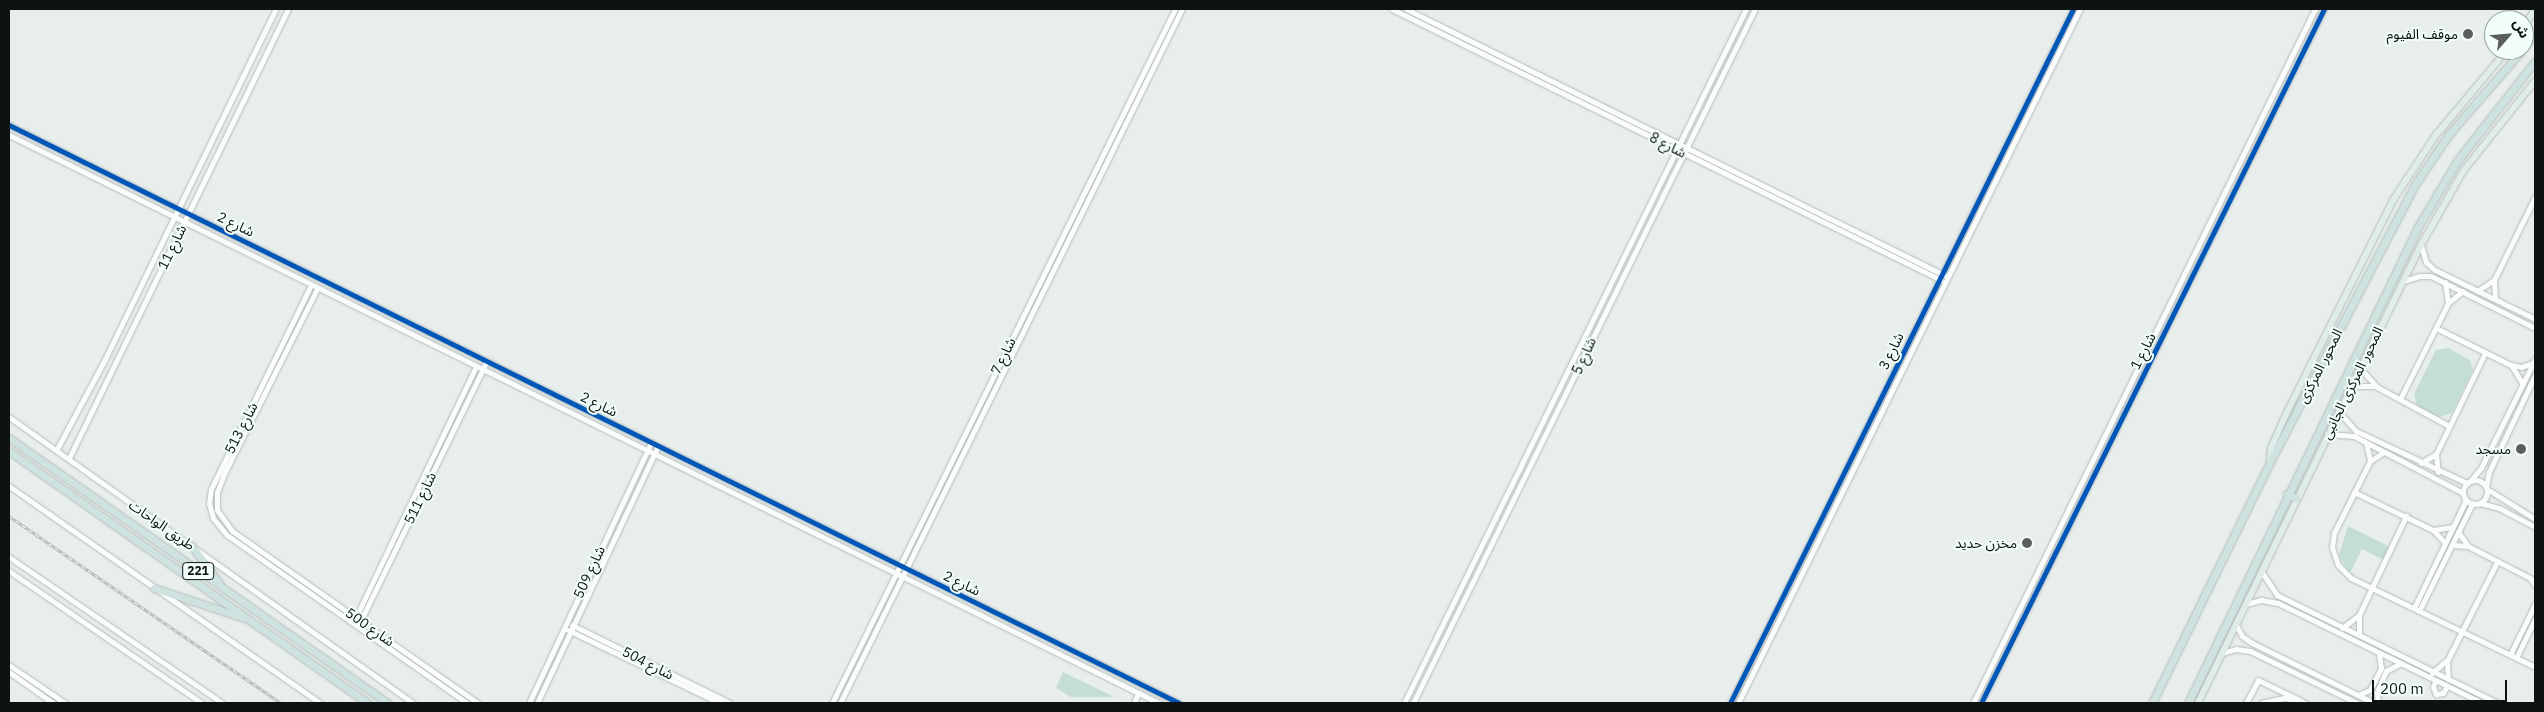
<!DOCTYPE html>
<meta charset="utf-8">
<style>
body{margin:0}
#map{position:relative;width:2544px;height:712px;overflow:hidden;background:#e7eeec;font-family:"IBM Plex Sans","Noto Sans Arabic",sans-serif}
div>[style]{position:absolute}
.green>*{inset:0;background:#c4ded7}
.roads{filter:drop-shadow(0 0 1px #b6bbba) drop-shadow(0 0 1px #b6bbba)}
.minor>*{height:5px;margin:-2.5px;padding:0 2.5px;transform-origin:2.5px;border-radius:2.5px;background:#fbfcfc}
.minor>.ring{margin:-2.5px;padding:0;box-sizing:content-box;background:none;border:5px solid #fbfcfc;border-radius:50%}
.major>*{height:6px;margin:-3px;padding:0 3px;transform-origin:3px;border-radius:3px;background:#dfedea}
.highway>*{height:7px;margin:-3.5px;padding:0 3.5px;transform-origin:3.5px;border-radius:3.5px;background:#cee3df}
.rail>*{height:3px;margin-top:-1.5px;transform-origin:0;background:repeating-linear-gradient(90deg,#f1fefa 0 4px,#b7b8b7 0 8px);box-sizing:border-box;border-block:1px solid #b7b8b7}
.cycleway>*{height:5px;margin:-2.5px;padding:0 2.5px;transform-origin:2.5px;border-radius:2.5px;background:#0057b8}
.dots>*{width:14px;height:14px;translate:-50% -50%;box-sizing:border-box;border:2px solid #f1fefa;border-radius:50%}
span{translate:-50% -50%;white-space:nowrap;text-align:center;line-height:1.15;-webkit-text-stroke:4px #f1fefa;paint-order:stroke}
.shield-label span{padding:1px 4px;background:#f1fefa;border:1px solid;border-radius:4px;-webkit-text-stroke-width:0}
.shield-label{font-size:12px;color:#0e1211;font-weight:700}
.poi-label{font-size:14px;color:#0e1211}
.right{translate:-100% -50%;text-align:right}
.street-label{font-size:14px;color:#0e1211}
.frame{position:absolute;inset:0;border:10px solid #0e1211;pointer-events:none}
.north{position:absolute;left:2484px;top:10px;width:50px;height:50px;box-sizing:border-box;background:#f1fefa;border:1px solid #96a09d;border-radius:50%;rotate:63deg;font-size:14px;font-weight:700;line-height:20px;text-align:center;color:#0e1211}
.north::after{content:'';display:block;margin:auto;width:18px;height:22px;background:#5a5f5e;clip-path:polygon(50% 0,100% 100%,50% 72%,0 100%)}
.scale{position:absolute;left:2372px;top:680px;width:135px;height:22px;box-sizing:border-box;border:2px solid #0e1211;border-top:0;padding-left:6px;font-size:15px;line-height:18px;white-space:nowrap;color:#0e1211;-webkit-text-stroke:4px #f1fefa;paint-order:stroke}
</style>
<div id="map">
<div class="green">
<i style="clip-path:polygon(2448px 348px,2470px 360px,2473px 370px,2452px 413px,2439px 417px,2417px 406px,2414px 394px,2436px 350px)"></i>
<i style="clip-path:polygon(2348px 526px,2390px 547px,2384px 560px,2362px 549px,2349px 575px,2339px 555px)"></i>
<i style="clip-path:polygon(1063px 672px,1114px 697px,1071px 697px,1056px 688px)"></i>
</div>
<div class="roads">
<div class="minor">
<i style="left:1392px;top:9px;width:612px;rotate:26.27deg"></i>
<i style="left:1406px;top:9px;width:600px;rotate:26.31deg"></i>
<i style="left:9px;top:125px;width:1305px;rotate:26.29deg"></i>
<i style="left:9px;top:135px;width:1283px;rotate:26.29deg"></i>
<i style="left:2421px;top:245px;width:18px;rotate:74deg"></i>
<i style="left:2426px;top:262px;width:12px;rotate:42deg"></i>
<i style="left:2435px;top:270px;width:111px;rotate:26.1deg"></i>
<i style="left:2403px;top:281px;width:17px;rotate:-17deg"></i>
<i style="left:2419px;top:276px;width:12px"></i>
<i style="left:2431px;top:276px;width:116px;rotate:26.6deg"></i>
<i style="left:2445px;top:282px;width:21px;rotate:82deg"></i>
<i style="left:311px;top:285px;width:227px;rotate:116.1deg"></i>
<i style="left:211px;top:489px;width:14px;rotate:98deg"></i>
<i style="left:209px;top:503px;width:16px;rotate:75deg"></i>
<i style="left:213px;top:518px;width:22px;rotate:51deg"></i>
<i style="left:227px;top:535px;width:293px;rotate:35deg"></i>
<i style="left:317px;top:289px;width:207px;rotate:116.7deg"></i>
<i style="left:224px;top:474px;width:19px;rotate:111deg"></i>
<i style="left:217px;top:492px;width:18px;rotate:90deg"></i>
<i style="left:217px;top:510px;width:26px;rotate:54deg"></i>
<i style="left:232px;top:531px;width:300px;rotate:35deg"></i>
<i style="left:2477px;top:291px;width:20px;rotate:-33deg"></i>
<i style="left:2495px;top:299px;width:19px;rotate:-93deg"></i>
<i style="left:2494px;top:280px;width:93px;rotate:-63.7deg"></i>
<i style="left:2436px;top:328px;width:84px;rotate:26.3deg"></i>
<i style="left:2511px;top:365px;width:10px;rotate:11deg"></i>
<i style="left:2521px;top:367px;width:13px;rotate:-18deg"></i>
<i style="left:2511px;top:365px;width:22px;rotate:58deg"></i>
<i style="left:2360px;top:368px;width:25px;rotate:48deg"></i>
<i style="left:2377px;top:387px;width:82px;rotate:28.4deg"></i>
<i style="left:2351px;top:386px;width:23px"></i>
<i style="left:2400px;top:399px;width:107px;rotate:-63.4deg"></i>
<i style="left:2448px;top:303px;width:19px;rotate:-39deg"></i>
<i style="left:2338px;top:411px;width:27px;rotate:48deg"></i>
<i style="left:2356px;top:431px;width:123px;rotate:25.1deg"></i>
<i style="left:9px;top:417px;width:495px;rotate:35.3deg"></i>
<i style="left:2327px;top:434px;width:27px;rotate:4deg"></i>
<i style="left:2354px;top:436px;width:123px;rotate:27.6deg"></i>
<i style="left:2366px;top:443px;width:18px;rotate:77deg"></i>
<i style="left:57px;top:449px;width:102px;rotate:-61.9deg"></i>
<i style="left:105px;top:359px;width:390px;rotate:-64deg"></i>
<i style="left:2384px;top:452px;width:17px;rotate:147deg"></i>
<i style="left:2370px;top:461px;width:80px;rotate:116.6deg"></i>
<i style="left:2334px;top:533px;width:14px;rotate:98deg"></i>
<i style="left:2332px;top:547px;width:19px;rotate:72deg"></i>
<i style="left:2338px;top:565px;width:18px;rotate:45deg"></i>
<i style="left:2351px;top:578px;width:204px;rotate:25.8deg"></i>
<i style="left:2436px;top:454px;width:18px;rotate:84deg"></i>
<i style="left:69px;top:458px;width:500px;rotate:-64deg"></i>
<i style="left:2421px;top:463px;width:17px;rotate:-31deg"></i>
<i style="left:2436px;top:454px;width:112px;rotate:-64.1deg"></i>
<i class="ring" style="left:2463px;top:480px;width:19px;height:19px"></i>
<i style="left:2471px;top:480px;width:16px;rotate:-50deg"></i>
<i style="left:2481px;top:468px;width:122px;rotate:-63.6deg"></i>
<i style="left:9px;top:486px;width:379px;rotate:34.9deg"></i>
<i style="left:2486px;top:487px;width:15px;rotate:-79deg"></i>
<i style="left:2489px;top:472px;width:107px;rotate:-64.6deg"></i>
<i style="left:2487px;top:489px;width:57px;rotate:32deg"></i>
<i style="left:2354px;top:492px;width:88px;rotate:25.7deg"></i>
<i style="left:2433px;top:530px;width:18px;rotate:47deg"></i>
<i style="left:2480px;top:503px;width:20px;rotate:15deg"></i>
<i style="left:2499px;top:508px;width:41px;rotate:27.8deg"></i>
<i style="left:2433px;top:530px;width:20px;rotate:-9deg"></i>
<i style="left:2458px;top:532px;width:17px;rotate:54deg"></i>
<i style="left:2452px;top:545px;width:16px;rotate:4deg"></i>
<i style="left:2468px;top:546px;width:70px;rotate:27.3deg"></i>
<i style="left:2530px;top:578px;width:9px;rotate:54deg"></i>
<i style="left:9px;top:557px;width:258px;rotate:34.4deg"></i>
<i style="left:9px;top:571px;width:234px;rotate:34.4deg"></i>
<i style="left:2261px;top:571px;width:29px;rotate:56deg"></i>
<i style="left:2277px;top:595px;width:245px;rotate:26.1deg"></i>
<i style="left:2246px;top:604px;width:16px;rotate:-15deg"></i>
<i style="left:2261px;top:600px;width:17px;rotate:10deg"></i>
<i style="left:2278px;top:603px;width:227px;rotate:26.1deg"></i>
<i style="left:2414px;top:608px;width:120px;rotate:-64.3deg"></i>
<i style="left:2419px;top:611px;width:119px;rotate:-63.6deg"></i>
<i style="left:355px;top:619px;width:280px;rotate:-64.4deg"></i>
<i style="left:360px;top:622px;width:290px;rotate:-64.1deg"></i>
<i style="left:572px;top:625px;width:176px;rotate:26.3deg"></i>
<i style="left:2236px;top:625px;width:13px;rotate:61deg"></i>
<i style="left:2242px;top:636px;width:12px;rotate:35deg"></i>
<i style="left:2252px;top:643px;width:136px;rotate:26.2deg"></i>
<i style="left:2342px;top:628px;width:21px;rotate:-37deg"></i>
<i style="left:568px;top:630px;width:169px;rotate:25.7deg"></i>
<i style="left:2359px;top:635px;width:20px;rotate:-90deg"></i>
<i style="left:2359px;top:615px;width:110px;rotate:-64.6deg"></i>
<i style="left:2222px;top:653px;width:15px;rotate:-16deg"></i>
<i style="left:2236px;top:649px;width:14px;rotate:8deg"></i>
<i style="left:2250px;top:651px;width:119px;rotate:25.9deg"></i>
<i style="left:2510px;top:655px;width:57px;rotate:-63.9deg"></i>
<i style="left:2516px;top:658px;width:43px;rotate:-64deg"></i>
<i style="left:9px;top:665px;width:68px;rotate:34.2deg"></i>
<i style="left:9px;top:672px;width:54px;rotate:35.2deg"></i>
<i style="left:2432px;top:673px;width:18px;rotate:-41deg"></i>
<i style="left:2448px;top:679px;width:18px;rotate:-93deg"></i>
<i style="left:2447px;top:661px;width:111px;rotate:-63.2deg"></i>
<i style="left:2435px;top:681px;width:6px;rotate:108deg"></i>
<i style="left:2433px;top:687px;width:8px;rotate:67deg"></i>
<i style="left:2436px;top:694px;width:7px;rotate:-8deg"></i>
<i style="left:2443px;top:693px;width:8px;rotate:-60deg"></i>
<i style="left:2358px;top:695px;width:13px;rotate:-23deg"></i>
<i style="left:2370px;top:690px;width:25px;rotate:-63deg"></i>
<i style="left:2381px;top:668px;width:15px;rotate:-98deg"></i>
<i style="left:529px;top:703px;width:288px;rotate:-64.9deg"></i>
<i style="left:537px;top:703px;width:284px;rotate:-64.8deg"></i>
<i style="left:832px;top:703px;width:774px;rotate:-63.7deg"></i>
<i style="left:840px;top:703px;width:774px;rotate:-63.77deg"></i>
<i style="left:1134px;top:703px;width:11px;rotate:-68deg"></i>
<i style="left:1404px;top:703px;width:774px;rotate:-63.77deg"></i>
<i style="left:1413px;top:703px;width:774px;rotate:-63.77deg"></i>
<i style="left:1730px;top:703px;width:774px;rotate:-63.7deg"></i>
<i style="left:1738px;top:703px;width:774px;rotate:-63.77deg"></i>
<i style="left:1973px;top:703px;width:774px;rotate:-63.77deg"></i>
<i style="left:1981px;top:703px;width:774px;rotate:-63.7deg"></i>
<i style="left:2246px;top:703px;width:26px;rotate:-62deg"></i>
<i style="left:2258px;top:680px;width:48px;rotate:26deg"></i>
<i style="left:2261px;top:703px;width:25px;rotate:-12deg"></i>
<i style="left:2285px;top:698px;width:21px;rotate:14deg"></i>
<i style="left:2378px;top:703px;width:11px;rotate:-95deg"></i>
<i style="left:2377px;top:692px;width:23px;rotate:-67deg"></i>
<i style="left:2386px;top:671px;width:17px;rotate:-28deg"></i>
</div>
<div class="major">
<i style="left:2524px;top:28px;width:22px;rotate:-60deg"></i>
<i style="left:2270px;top:461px;width:13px;rotate:-86deg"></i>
<i style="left:2271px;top:448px;width:39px;rotate:-66deg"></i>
<i style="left:2287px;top:412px;width:237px;rotate:-63.4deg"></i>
<i style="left:2393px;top:200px;width:78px;rotate:-56.5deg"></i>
<i style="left:2436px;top:135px;width:111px;rotate:-50.1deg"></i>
<i style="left:2198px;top:703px;width:509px;rotate:-64.04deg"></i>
<i style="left:2421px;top:245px;width:86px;rotate:-60.2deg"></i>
<i style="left:2464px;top:170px;width:114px;rotate:-51.4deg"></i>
</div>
<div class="highway">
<i style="left:2524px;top:47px;width:19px;rotate:-55deg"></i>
<i style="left:9px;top:438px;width:462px;rotate:35deg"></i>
<i style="left:9px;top:451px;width:439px;rotate:35.1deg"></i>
<i style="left:2287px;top:494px;width:10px;rotate:24deg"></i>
<i style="left:192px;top:546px;width:46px;rotate:53.9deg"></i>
<i style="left:154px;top:588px;width:95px;rotate:18.4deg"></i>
<i style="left:2152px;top:703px;width:268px;rotate:-63.9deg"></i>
<i style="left:2270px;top:462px;width:311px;rotate:-62.4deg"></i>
<i style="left:2414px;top:186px;width:63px;rotate:-56.1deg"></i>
<i style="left:2449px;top:134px;width:111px;rotate:-49deg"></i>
<i style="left:2188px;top:703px;width:531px;rotate:-64.21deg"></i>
<i style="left:2419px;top:225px;width:74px;rotate:-59.3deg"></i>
<i style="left:2457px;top:161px;width:127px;rotate:-52deg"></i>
</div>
</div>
<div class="rail">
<i style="left:9px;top:516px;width:330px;rotate:34.5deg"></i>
</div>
<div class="cycleway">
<i style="left:9px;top:125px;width:1305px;rotate:26.29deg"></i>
<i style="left:1730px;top:703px;width:774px;rotate:-63.7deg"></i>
<i style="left:1981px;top:703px;width:774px;rotate:-63.7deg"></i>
</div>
<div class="dots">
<i style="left:2468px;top:34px;background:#5a5f5e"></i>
<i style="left:2521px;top:449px;background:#5a5f5e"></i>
<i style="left:2027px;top:543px;background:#5a5f5e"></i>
</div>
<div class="shield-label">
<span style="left:198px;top:571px">221</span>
</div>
<div class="poi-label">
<span class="right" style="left:2458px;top:34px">موقف الفيوم</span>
<span class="right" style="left:2511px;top:449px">مسجد</span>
<span class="right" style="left:2017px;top:543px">مخزن حديد</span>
</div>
<div class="street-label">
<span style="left:1668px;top:145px;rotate:27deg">شارع 8</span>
<span style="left:236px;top:224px;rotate:26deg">شارع 2</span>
<span style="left:172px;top:247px;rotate:-64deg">شارع 11</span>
<span style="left:1891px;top:351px;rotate:-64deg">شارع 3</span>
<span style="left:2143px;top:351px;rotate:-63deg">شارع 1</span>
<span style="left:1003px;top:356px;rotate:-64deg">شارع 7</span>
<span style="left:1584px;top:356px;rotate:-66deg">شارع 5</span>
<span style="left:2320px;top:366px;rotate:-63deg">المحور المركزى</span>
<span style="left:2352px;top:383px;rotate:-64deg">المحور المركزى الجانبى</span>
<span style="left:599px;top:404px;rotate:26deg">شارع 2</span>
<span style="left:241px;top:428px;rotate:-63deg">شارع 513</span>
<span style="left:420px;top:498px;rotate:-64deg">شارع 511</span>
<span style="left:162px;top:525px;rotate:35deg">طريق الواحات</span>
<span style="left:589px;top:572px;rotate:-65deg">شارع 509</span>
<span style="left:962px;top:583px;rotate:26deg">شارع 2</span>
<span style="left:370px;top:627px;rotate:35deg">شارع 500</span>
<span style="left:648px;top:663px;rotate:27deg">شارع 504</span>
</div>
<div class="frame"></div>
<div class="north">ش</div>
<div class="scale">200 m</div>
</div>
